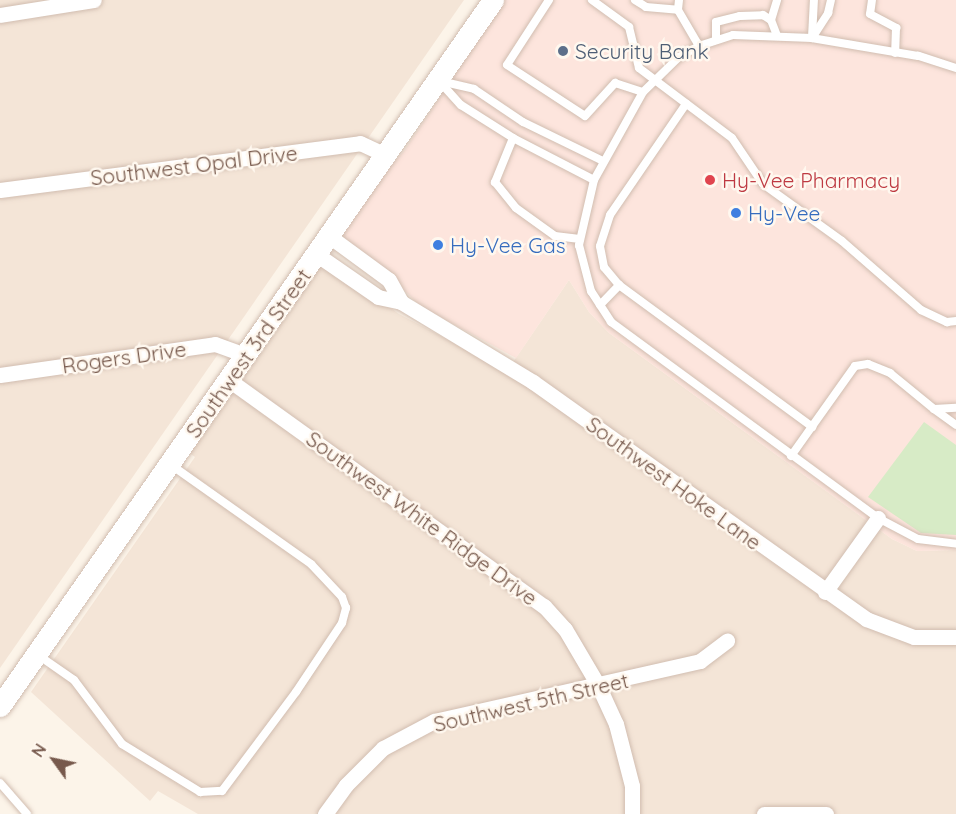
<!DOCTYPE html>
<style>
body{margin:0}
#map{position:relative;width:956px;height:814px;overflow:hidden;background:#fcf4e9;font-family:Quicksand,sans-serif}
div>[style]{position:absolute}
.residential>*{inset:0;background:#f4e5d7}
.commercial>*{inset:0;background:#fde5dd}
.green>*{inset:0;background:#d7ebc6}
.roads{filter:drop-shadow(0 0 2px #d1bdb0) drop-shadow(0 0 2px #d1bdb0)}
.lane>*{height:8px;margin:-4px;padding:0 4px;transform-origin:4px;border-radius:4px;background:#fff}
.street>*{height:15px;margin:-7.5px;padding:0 7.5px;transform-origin:7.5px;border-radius:7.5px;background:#fff}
.secondary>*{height:21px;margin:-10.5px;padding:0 10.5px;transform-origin:10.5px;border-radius:10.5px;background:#fff}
.dots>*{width:16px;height:16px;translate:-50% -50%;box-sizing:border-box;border:3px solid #fff8ef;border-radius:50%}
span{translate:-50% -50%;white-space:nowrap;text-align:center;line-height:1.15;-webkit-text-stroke:5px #fff8ef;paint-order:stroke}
.service-label{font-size:21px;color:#4e5e75}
.left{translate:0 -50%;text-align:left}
.street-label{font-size:21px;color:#77594c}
.health-label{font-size:21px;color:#be3a42}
.shop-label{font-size:21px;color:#366cbe}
.north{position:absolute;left:24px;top:730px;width:60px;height:60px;-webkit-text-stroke:4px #fff8ef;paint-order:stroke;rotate:303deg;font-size:16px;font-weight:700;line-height:24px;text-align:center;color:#77594c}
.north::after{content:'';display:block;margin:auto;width:21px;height:27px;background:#77594c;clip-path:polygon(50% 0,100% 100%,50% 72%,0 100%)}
</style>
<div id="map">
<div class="residential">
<i style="clip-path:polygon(0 0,464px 0,0 668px)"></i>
<i style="clip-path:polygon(327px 263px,399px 314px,507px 371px,569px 280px,589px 312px,609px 333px,892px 539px,917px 551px,956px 550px,956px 814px,198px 814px,158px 791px,150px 801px,31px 692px,195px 457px,185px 450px,310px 269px)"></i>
</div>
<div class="commercial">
<i style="clip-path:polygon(505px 0,956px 0,956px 550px,917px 551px,892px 539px,609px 333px,589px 312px,569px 280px,516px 358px,420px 306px,389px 275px,340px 239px,347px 216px,404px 151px)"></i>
</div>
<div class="green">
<i style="clip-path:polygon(924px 422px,956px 445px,956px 535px,921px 533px,868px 497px)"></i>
</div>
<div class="roads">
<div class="lane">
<i style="left:549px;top:0;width:77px;rotate:122.9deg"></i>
<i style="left:507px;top:65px;width:93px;rotate:33.2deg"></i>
<i style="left:585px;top:116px;width:45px;rotate:-47.7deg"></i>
<i style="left:615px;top:83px;width:29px;rotate:18deg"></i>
<i style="left:592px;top:0;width:46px;rotate:36.1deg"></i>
<i style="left:629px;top:27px;width:42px;rotate:76.3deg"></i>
<i style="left:639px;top:68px;width:116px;rotate:37deg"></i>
<i style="left:732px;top:138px;width:55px;rotate:56deg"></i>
<i style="left:763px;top:184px;width:97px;rotate:35.8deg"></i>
<i style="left:842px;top:241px;width:105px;rotate:41.1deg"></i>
<i style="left:921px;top:310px;width:29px;rotate:25deg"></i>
<i style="left:947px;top:322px;width:9px;rotate:-6deg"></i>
<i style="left:635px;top:0;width:13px;rotate:32deg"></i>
<i style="left:646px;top:7px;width:32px;rotate:5deg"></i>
<i style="left:679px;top:0;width:10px;rotate:96deg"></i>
<i style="left:678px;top:10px;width:42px;rotate:59.7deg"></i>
<i style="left:872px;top:0;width:14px;rotate:98deg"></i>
<i style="left:870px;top:14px;width:30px;rotate:28deg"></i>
<i style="left:896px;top:28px;width:25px;rotate:92deg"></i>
<i style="left:771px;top:20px;width:21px;rotate:-73deg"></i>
<i style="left:812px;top:37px;width:37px;rotate:-87deg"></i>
<i style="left:812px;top:38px;width:30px;rotate:-57deg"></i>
<i style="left:828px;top:13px;width:13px;rotate:-77deg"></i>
<i style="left:716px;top:40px;width:18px;rotate:-90deg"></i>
<i style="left:716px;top:22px;width:25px;rotate:-14deg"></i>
<i style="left:740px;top:16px;width:23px;rotate:-2deg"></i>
<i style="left:763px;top:15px;width:9px;rotate:32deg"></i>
<i style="left:771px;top:20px;width:17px;rotate:69deg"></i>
<i style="left:956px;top:68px;width:40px;rotate:-162deg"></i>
<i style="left:918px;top:56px;width:108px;rotate:-170.4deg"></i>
<i style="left:812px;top:38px;width:79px;rotate:-177.8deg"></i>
<i style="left:733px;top:35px;width:36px;rotate:162deg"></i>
<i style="left:699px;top:46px;width:23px;rotate:151deg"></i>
<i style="left:679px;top:57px;width:50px;rotate:135.8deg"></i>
<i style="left:643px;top:92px;width:101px;rotate:119.1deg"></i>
<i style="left:594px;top:180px;width:67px;rotate:103deg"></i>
<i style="left:579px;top:245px;width:48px;rotate:75.4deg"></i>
<i style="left:591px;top:291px;width:37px;rotate:57deg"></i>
<i style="left:611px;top:322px;width:331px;rotate:36.3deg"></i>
<i style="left:878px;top:518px;width:45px;rotate:27.7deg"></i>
<i style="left:918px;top:539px;width:38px;rotate:7deg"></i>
<i style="left:440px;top:81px;width:35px;rotate:13deg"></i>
<i style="left:474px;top:89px;width:59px;rotate:34deg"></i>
<i style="left:523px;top:122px;width:89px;rotate:26deg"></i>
<i style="left:440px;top:82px;width:31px;rotate:48deg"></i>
<i style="left:461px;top:105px;width:62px;rotate:32.4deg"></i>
<i style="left:513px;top:138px;width:91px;rotate:27.4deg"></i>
<i style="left:513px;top:138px;width:48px;rotate:112.2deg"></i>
<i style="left:495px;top:182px;width:33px;rotate:51deg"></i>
<i style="left:516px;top:208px;width:48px;rotate:35.7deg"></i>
<i style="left:555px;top:236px;width:25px;rotate:7deg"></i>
<i style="left:619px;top:285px;width:23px;rotate:-130deg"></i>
<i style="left:604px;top:267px;width:21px;rotate:-101deg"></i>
<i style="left:600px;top:246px;width:33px;rotate:-72deg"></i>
<i style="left:610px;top:215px;width:135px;rotate:-55.6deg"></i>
<i style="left:600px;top:305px;width:28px;rotate:-46deg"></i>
<i style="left:619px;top:285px;width:240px;rotate:36.3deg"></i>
<i style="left:934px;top:409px;width:27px;rotate:36deg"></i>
<i style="left:791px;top:456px;width:110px;rotate:-54.6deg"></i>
<i style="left:855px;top:366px;width:13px;rotate:-9deg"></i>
<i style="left:868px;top:364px;width:24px;rotate:22deg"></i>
<i style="left:890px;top:373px;width:57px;rotate:39.3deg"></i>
<i style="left:934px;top:409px;width:22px;rotate:-3deg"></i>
<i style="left:38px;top:655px;width:44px;rotate:34.8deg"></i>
<i style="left:74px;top:680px;width:80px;rotate:53.1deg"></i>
<i style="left:122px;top:744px;width:92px;rotate:31.6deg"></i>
<i style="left:200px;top:792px;width:22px;rotate:-3deg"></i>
<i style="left:222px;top:791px;width:124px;rotate:-53.2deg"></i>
<i style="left:296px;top:692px;width:83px;rotate:-56.3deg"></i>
<i style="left:342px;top:623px;width:16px;rotate:-75deg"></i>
<i style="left:346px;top:608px;width:12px;rotate:-110deg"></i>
<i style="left:342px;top:597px;width:45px;rotate:-133.2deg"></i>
<i style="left:311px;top:564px;width:171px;rotate:-144.7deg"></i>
<i style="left:0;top:783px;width:41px;rotate:48.9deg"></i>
</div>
<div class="street">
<i style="left:0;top:15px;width:95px;rotate:-9.1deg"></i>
<i style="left:0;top:190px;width:363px;rotate:-7.4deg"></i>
<i style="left:360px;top:143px;width:29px;rotate:25deg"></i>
<i style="left:329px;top:236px;width:74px;rotate:36.3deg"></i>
<i style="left:389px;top:280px;width:25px;rotate:61deg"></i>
<i style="left:316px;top:254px;width:75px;rotate:34.7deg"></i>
<i style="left:378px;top:297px;width:24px;rotate:12deg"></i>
<i style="left:401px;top:302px;width:154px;rotate:31.2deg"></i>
<i style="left:533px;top:382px;width:409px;rotate:35.4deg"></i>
<i style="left:866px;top:619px;width:51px;rotate:20.6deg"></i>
<i style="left:914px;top:637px;width:42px"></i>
<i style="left:0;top:375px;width:217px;rotate:-8.2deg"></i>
<i style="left:215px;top:344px;width:33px;rotate:20deg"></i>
<i style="left:229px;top:380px;width:388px;rotate:35.7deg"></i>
<i style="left:544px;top:606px;width:31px;rotate:48deg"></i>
<i style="left:565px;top:629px;width:65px;rotate:59.5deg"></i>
<i style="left:598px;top:685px;width:43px;rotate:65.2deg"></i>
<i style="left:616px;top:724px;width:64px;rotate:75.5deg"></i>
<i style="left:632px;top:786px;width:28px;rotate:90deg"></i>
<i style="left:825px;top:592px;width:91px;rotate:-54.4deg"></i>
<i style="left:325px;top:814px;width:36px;rotate:-54deg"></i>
<i style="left:346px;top:785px;width:52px;rotate:-45deg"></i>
<i style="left:383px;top:748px;width:58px;rotate:-27.9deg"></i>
<i style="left:434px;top:721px;width:273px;rotate:-12.7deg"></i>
<i style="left:700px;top:661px;width:34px;rotate:-37deg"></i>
<i style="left:764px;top:814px;width:62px"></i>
</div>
<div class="secondary">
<i style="left:0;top:706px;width:861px;rotate:-55.07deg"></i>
</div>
</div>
<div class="dots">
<i style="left:563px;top:51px;background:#5c6f8a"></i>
<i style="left:710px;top:180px;background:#e0444e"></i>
<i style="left:736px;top:213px;background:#3f7fe0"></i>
<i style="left:438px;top:245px;background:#3f7fe0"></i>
</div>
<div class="service-label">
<span class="left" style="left:575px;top:51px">Security Bank</span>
</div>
<div class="street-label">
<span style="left:194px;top:165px;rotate:-7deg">Southwest Opal Drive</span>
<span style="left:248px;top:353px;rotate:-55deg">Southwest 3rd Street</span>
<span style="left:124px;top:357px;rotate:-8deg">Rogers Drive</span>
<span style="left:674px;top:483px;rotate:36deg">Southwest Hoke Lane</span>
<span style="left:422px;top:518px;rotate:36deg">Southwest White Ridge Drive</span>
<span style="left:531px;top:702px;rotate:-13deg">Southwest 5th Street</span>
</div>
<div class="health-label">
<span class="left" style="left:722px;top:180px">Hy-Vee Pharmacy</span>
</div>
<div class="shop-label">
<span class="left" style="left:748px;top:213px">Hy-Vee</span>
<span class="left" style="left:450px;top:245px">Hy-Vee Gas</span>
</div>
<div class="north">N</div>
</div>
